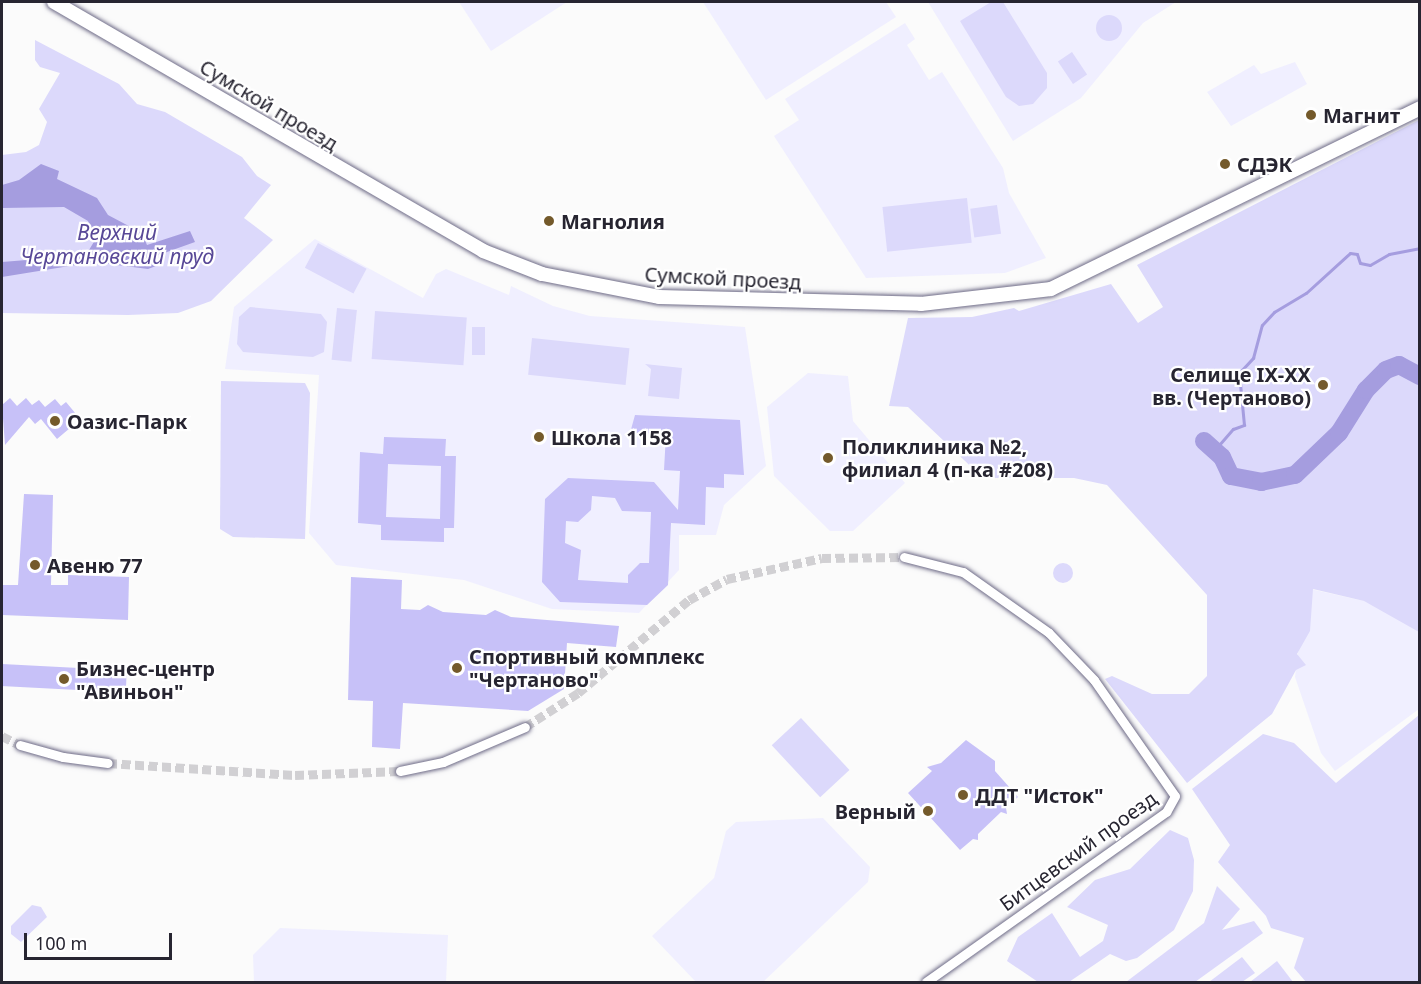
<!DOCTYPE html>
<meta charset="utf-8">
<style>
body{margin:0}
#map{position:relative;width:1421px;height:984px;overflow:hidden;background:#fbfbfb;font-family:"Noto Sans",sans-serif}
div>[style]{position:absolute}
.built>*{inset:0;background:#f0efff}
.green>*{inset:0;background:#dcd9fb;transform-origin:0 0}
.round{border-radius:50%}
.water>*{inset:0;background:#a59ddf}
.stream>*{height:3px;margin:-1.5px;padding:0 1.5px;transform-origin:1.5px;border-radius:1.5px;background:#a59ddf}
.river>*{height:18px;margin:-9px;padding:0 9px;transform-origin:9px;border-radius:9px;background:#a59ddf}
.building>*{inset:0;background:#c7c1f8;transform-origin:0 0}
.street-tunnel>*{height:9px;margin-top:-4.5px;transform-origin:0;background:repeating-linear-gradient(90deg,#d1d0d3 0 9px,transparent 0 13.5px)}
.roads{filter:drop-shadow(0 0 2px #6e6b87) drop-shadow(0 0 2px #6e6b87)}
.street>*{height:9px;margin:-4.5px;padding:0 4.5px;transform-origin:4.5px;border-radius:4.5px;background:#fff}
.secondary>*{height:14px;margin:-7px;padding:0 7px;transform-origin:7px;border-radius:7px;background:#fff}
.dots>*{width:16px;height:16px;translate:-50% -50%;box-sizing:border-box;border:3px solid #fff;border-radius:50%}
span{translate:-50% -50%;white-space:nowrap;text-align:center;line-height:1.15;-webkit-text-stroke:4.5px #fff;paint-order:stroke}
.street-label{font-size:20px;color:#272531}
.poi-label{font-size:20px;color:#272531;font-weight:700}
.left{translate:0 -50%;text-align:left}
.right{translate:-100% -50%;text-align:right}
.water-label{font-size:21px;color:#584897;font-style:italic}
.frame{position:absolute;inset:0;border:3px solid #272531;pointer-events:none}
.scale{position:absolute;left:24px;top:933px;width:148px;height:27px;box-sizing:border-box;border:3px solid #272531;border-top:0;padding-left:8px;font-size:18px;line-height:21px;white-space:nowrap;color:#272531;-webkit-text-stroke:4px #fff;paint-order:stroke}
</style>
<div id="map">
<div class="built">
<i style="clip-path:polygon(459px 2px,567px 2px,491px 51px)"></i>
<i style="clip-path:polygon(703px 2px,886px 2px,896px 17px,766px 100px)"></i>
<i style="clip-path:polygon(928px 2px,1176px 2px,1143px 23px,1081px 98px,1013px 141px)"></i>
<i style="clip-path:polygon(905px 23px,915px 39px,907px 45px,929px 80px,942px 72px,1003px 168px,1009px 193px,1046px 258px,1005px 273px,866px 278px,774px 136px,799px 120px,785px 99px)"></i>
<i style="clip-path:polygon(1295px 62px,1307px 84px,1231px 126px,1207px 92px,1254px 65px,1261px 74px)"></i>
<i style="clip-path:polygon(315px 239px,423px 298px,436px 274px,446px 269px,509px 295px,511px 286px,553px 306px,590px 316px,745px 327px,766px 466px,724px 505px,716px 535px,679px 535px,679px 570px,639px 613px,552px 609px,464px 580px,336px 565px,309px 533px,319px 375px,225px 369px,234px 307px)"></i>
<i style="clip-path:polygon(808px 373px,848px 376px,853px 421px,905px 483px,853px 531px,830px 531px,774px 476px,767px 407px)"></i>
<i style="clip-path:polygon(1306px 588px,1364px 601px,1419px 627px,1419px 709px,1335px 771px,1321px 753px,1295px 677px)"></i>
<i style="clip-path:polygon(823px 818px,870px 867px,868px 882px,763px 982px,696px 982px,652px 936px,714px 878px,726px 831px,736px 822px)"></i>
<i style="clip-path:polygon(280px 928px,448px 935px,446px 982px,254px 982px,253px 955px)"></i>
</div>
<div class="green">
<i style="clip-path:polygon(991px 2px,1003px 2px,1047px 73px,1047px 88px,1033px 104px,1019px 106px,1006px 97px,960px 21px)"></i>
<i class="round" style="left:1096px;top:15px;width:26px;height:26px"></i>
<i style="clip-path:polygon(35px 40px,119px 84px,137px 104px,165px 112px,242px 157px,257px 176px,271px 185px,244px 218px,273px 240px,211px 301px,178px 313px,128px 315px,2px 313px,2px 155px,26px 152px,39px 145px,47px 122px,39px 109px,60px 73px,40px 67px,35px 60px)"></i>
<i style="left:1072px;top:52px;width:27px;height:17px;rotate:56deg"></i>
<i style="clip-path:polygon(1419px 120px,1419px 632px,1364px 601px,1313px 589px,1310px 631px,1297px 654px,1306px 665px,1296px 670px,1272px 714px,1187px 783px,1105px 679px,1112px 676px,1152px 694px,1189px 694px,1207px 676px,1207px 595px,1107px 485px,1074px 478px,983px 478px,908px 407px,889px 406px,908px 318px,972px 317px,1014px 308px,1019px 311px,1111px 284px,1138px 323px,1163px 307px,1137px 265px)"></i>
<i style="left:967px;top:198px;width:45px;height:85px;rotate:84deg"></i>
<i style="left:997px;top:205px;width:29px;height:27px;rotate:82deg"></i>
<i style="left:318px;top:243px;width:55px;height:28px;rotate:28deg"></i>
<i style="clip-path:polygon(250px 307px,321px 314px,327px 322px,324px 352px,313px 357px,243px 352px,237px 344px,239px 317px)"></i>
<i style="left:337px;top:308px;width:20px;height:52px;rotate:6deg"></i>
<i style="left:375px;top:311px;width:92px;height:48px;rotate:4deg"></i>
<i style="left:472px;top:327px;width:13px;height:28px"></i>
<i style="left:532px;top:338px;width:98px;height:37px;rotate:6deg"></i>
<i style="clip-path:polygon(645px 364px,682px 368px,679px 399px,648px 396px,651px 369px)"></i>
<i style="clip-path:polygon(221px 381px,305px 383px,310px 393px,305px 539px,233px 537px,220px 529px)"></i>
<i class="round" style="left:1053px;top:563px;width:20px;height:20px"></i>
<i style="clip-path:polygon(1419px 715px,1419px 982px,1306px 982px,1294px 968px,1304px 938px,1271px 928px,1266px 916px,1218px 862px,1230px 845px,1192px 789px,1263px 734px,1294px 743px,1336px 783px)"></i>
<i style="left:801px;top:718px;width:71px;height:40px;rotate:47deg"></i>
<i style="clip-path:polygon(1170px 830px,1188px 838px,1194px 860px,1193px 891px,1174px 930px,1137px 958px,1126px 961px,1110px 954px,1069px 982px,1038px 982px,1007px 961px,1018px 937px,1052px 913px,1080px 957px,1103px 941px,1108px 925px,1067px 907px,1095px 880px,1130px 869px)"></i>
<i style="clip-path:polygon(1217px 886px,1240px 909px,1222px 930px,1254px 921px,1263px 933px,1195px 982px,1126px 982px,1204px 923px)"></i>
<i style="clip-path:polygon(32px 905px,41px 907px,47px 917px,21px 942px,11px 934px,11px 926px)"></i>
<i style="clip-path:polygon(1242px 957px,1255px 973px,1242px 982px,1209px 982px)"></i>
<i style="clip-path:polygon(1277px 961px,1293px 982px,1250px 982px)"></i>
</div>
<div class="water">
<i style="clip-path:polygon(41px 164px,59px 171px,57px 179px,97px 198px,108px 215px,142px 233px,147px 245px,190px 231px,195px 242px,153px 257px,156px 266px,148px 269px,94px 262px,2px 277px,2px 262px,76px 256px,89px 250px,95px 240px,88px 221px,64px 207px,2px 208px,2px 185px,19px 180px)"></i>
</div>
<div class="stream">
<i style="left:1212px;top:453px;width:32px;rotate:-49deg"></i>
<i style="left:1233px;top:429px;width:12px;rotate:-20deg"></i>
<i style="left:1244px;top:425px;width:52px;rotate:-95.5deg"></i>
<i style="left:1239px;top:373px;width:21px;rotate:-47deg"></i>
<i style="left:1253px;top:358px;width:34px;rotate:-75deg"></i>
<i style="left:1262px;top:325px;width:18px;rotate:-47deg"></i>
<i style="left:1274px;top:312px;width:37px;rotate:-31deg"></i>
<i style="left:1306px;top:293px;width:59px;rotate:-42.3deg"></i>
<i style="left:1350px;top:253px;width:7px;rotate:8deg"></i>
<i style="left:1357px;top:254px;width:9px;rotate:72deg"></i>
<i style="left:1360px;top:263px;width:10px;rotate:11deg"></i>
<i style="left:1370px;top:265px;width:22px;rotate:-30deg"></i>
<i style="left:1389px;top:254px;width:32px;rotate:-11deg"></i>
</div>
<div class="river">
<i style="left:1204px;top:441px;width:24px;rotate:42deg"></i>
<i style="left:1222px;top:457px;width:21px;rotate:65deg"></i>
<i style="left:1231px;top:476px;width:31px;rotate:11deg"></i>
<i style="left:1261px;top:482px;width:35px;rotate:-12deg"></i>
<i style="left:1295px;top:475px;width:61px;rotate:-43.7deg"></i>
<i style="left:1339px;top:433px;width:51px;rotate:-57.9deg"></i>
<i style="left:1366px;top:390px;width:28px;rotate:-45deg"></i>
<i style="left:1386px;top:370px;width:14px;rotate:-21deg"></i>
<i style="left:1399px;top:365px;width:24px;rotate:28deg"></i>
</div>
<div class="building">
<i style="clip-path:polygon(10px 398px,17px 406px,26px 398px,32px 405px,39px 400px,45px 407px,55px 399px,61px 406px,66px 402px,76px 414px,66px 422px,70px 428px,57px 439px,41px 419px,35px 424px,29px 417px,5px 445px,2px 405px)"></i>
<i style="clip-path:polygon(evenodd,635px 415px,740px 420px,744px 475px,724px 474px,724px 488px,706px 487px,705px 525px,671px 523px,668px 585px,647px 605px,560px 602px,542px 582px,545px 499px,568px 478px,654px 482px,678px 510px,680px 471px,664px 470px,666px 434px,630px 433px,635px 415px,592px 496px,615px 498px,622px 511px,651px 512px,649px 563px,640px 563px,628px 575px,628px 583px,578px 580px,581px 550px,565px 543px,566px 521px,578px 522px,591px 510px,592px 496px)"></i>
<i style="clip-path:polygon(evenodd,384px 437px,446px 439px,445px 456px,456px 456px,454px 528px,444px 528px,444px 542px,381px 540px,381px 525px,358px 523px,360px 452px,383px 454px,384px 437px,388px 464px,441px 466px,440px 519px,386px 517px,388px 464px)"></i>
<i style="clip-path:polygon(24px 494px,53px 495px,51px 585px,68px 585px,68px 575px,129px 577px,128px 620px,2px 615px,2px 585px,18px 585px)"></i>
<i style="clip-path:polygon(351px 577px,402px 580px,401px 609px,420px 610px,428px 605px,443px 612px,486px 615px,495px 610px,511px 617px,619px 626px,616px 647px,567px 643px,564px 689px,528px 711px,403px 703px,400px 749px,372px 747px,373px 701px,348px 700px)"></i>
<i style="left:2px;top:664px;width:125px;height:22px;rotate:3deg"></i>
<i style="clip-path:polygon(966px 740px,995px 761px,995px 771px,1018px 797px,1006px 808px,1007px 814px,1001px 812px,978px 834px,978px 840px,973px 839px,960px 850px,908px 793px,932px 771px,927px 767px,941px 763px)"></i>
</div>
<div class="street-tunnel">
<i style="left:525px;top:727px;width:63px;rotate:-32.7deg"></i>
<i style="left:578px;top:693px;width:145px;rotate:-40deg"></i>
<i style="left:689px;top:600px;width:43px;rotate:-28.9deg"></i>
<i style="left:727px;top:579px;width:97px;rotate:-12.5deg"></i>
<i style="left:822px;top:558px;width:82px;rotate:-0.7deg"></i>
<i style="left:2px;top:736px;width:20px;rotate:27deg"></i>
<i style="left:108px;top:763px;width:187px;rotate:3.7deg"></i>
<i style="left:295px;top:775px;width:105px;rotate:-2.2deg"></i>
</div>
<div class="roads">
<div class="street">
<i style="left:904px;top:557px;width:61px;rotate:14.3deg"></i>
<i style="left:963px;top:572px;width:105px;rotate:35.3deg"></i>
<i style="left:1049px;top:633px;width:65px;rotate:46.2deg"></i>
<i style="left:1094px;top:680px;width:141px;rotate:55.1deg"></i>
<i style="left:1175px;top:796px;width:18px;rotate:119deg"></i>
<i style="left:1166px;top:812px;width:294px;rotate:144.7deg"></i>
<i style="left:20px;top:745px;width:45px;rotate:15.6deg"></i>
<i style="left:63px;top:757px;width:45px;rotate:7.6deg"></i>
<i style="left:400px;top:771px;width:44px;rotate:-11.8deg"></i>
<i style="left:443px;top:762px;width:89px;rotate:-23.1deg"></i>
</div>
<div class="secondary">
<i style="left:54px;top:2px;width:496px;rotate:30.1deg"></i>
<i style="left:483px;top:251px;width:63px;rotate:21.3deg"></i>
<i style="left:542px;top:274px;width:119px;rotate:11.1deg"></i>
<i style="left:659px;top:297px;width:262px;rotate:1.5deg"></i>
<i style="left:921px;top:304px;width:131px;rotate:-6.6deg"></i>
<i style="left:1051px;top:289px;width:411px;rotate:-26.1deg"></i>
</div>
</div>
<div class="dots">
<i style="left:1311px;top:115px;background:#745a2b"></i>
<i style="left:1225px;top:164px;background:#745a2b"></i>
<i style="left:549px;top:221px;background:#745a2b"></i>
<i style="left:1323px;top:385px;background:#745a2b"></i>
<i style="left:55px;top:421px;background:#745a2b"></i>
<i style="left:539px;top:437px;background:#745a2b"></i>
<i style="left:828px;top:458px;background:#745a2b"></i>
<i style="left:35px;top:565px;background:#745a2b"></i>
<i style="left:457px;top:668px;background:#745a2b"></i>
<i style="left:64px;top:679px;background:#745a2b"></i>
<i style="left:963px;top:795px;background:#745a2b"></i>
<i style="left:928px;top:811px;background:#745a2b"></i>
</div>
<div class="street-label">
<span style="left:269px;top:105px;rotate:31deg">Сумской проезд</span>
<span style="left:723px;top:278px;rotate:3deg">Сумской проезд</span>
<span style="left:1078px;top:851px;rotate:-36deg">Битцевский проезд</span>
</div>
<div class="poi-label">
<span class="left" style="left:1323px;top:115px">Магнит</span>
<span class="left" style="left:1237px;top:164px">СДЭК</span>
<span class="left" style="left:561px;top:221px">Магнолия</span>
<span class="right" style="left:1311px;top:386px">Селище IX-XX<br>вв. (Чертаново)</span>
<span class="left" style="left:67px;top:421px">Оазис-Парк</span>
<span class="left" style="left:551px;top:437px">Школа 1158</span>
<span class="left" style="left:842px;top:458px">Поликлиника №2,<br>филиал 4 (п-ка #208)</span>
<span class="left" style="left:47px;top:565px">Авеню 77</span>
<span class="left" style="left:469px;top:668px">Спортивный комплекс<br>"Чертаново"</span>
<span class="left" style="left:76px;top:680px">Бизнес-центр<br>"Авиньон"</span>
<span class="left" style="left:975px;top:795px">ДДТ "Исток"</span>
<span class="right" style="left:916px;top:811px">Верный</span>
</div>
<div class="water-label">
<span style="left:117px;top:244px">Верхний<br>Чертановский пруд</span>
</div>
<div class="frame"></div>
<div class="scale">100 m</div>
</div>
